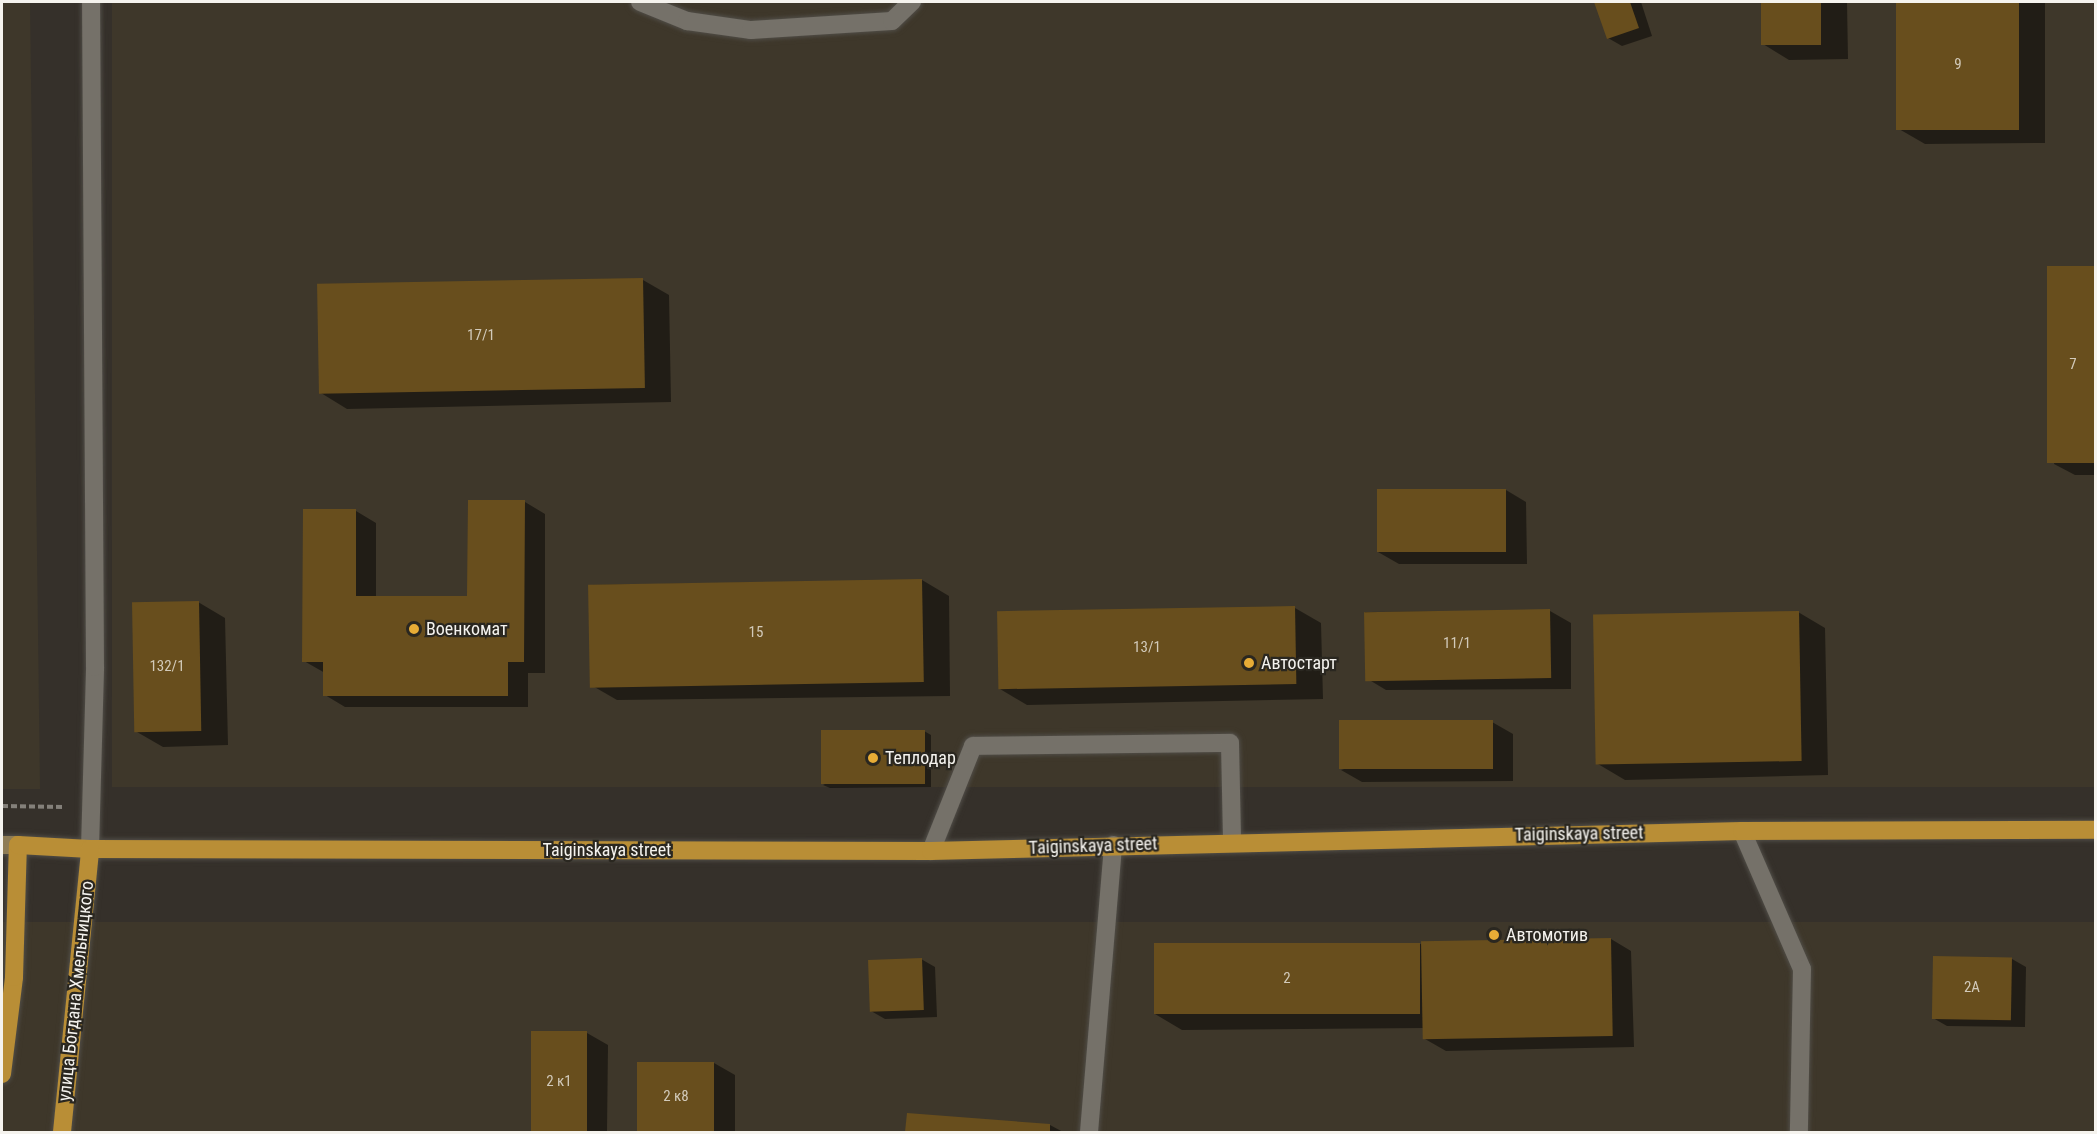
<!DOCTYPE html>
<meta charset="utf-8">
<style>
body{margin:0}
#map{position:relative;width:2097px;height:1134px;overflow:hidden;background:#35302a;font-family:"Roboto Condensed",sans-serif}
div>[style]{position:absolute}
.built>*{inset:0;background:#3e372a;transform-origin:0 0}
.shadow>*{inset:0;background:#0007}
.building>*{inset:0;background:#684e1d;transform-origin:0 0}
.path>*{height:4px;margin-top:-2px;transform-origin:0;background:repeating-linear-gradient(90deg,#84807a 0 6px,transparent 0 9px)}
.roads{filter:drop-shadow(0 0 2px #504d47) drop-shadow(0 0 2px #504d47)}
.service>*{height:18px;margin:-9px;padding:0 9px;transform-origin:9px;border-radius:9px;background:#757169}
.tertiary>*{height:18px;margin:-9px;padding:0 9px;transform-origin:9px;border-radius:9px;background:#757169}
.secondary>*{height:18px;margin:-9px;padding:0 9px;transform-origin:9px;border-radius:9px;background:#8e7c56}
.trunk>*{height:18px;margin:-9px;padding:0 9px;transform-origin:9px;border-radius:9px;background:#b98e36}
.dots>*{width:16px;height:16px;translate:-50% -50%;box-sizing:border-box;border:3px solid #2a2720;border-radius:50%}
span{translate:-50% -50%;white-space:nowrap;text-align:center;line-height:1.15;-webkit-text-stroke:4.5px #2a2720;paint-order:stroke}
.number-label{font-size:15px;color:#d2caba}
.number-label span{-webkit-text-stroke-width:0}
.poi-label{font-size:18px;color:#f5f3ee}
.left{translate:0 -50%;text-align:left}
.street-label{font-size:18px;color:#f5f3ee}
.frame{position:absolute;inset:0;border:3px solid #f5f3ee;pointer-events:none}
</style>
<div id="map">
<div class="built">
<i style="clip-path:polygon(2px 2px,30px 2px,40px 789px,2px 789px)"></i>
<i style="left:112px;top:2px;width:1983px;height:785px"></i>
<i style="left:2px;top:922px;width:2093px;height:210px"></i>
</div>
<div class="shadow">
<i style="clip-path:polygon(726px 2px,795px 2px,728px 3px)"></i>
<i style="clip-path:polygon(1596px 2px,1641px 2px,1652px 36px,1622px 46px,1608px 38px)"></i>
<i style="clip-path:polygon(1762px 2px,1847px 2px,1848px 59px,1789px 60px,1763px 44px)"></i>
<i style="clip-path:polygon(1898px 2px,2045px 2px,2045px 143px,1925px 144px,1899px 129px)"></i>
<i style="clip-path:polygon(2096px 268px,2096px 475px,2075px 475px,2054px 464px)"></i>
<i style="clip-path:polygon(643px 280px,669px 295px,671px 402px,347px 409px,321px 393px)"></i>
<i style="clip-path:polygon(1506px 490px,1526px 502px,1527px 564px,1399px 564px,1378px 552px)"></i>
<i style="clip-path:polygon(525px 502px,545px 514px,545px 673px,528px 673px,528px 707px,345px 707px,325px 695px,325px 673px,304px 661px,356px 511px,376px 523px,376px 597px,469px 597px)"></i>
<i style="clip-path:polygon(922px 580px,949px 596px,950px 696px,617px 700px,591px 685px,590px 585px)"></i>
<i style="clip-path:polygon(198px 602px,225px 618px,228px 745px,163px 747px,137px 732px)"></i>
<i style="clip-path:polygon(1295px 608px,1321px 623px,1323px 699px,1027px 705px,1000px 689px)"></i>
<i style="clip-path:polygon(1550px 611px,1571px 623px,1571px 689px,1386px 690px,1366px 678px,1365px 612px)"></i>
<i style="clip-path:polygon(1798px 612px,1825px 628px,1828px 775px,1625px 780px,1598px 764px)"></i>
<i style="clip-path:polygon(1492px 722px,1513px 734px,1513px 781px,1362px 782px,1341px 770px)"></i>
<i style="clip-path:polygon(924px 731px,931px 735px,931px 787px,830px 788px,823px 785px)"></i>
<i style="clip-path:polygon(1611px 939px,1631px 951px,1634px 1047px,1446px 1051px,1425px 1039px,1425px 1028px,1182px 1030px,1155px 1014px,1420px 944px)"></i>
<i style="clip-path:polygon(921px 959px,935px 967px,937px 1017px,885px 1019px,871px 1011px)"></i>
<i style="clip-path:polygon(2012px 959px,2026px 967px,2025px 1027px,1947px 1026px,1933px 1018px)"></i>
<i style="clip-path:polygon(533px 1032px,587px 1033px,608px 1045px,607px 1132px,532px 1132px)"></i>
<i style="clip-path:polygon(714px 1063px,735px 1075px,735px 1132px,639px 1132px,639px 1064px)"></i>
<i style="clip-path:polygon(908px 1114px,1050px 1125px,1063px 1132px,907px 1132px)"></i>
</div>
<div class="building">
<i style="clip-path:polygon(1594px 2px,1630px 2px,1639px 28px,1607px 39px)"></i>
<i style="left:1761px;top:2px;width:60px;height:43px"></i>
<i style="left:1896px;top:2px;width:123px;height:128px"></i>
<i style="left:2096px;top:266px;width:197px;height:49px;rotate:90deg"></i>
<i style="left:643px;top:278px;width:110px;height:326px;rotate:89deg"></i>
<i style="left:1377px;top:489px;width:129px;height:63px"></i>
<i style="clip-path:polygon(468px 500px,525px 500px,524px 662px,508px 662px,508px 696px,323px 696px,323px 662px,302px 662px,303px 509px,356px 509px,356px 596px,467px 596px)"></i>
<i style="left:922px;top:579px;width:103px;height:334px;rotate:89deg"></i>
<i style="left:199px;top:601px;width:130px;height:67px;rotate:89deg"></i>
<i style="left:1295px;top:606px;width:78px;height:298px;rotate:89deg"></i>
<i style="left:1550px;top:609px;width:69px;height:186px;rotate:89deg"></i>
<i style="left:1799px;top:611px;width:150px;height:206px;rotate:89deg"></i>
<i style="left:1493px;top:720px;width:49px;height:154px;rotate:90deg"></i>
<i style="left:925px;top:730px;width:54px;height:104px;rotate:90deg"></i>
<i style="left:1611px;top:938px;width:98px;height:190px;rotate:89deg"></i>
<i style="left:1420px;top:943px;width:71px;height:266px;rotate:90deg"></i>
<i style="left:1933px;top:956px;width:79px;height:63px;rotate:1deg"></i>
<i style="left:922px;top:958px;width:52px;height:54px;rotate:88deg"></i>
<i style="left:531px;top:1031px;width:56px;height:101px"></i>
<i style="left:637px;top:1062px;width:77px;height:70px"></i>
<i style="clip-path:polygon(907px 1113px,1050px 1124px,1050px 1132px,905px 1132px)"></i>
</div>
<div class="path">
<i style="left:2px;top:806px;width:62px;rotate:0.9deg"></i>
</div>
<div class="roads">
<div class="service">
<i style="left:640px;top:2px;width:51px;rotate:22deg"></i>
<i style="left:687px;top:21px;width:65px;rotate:8deg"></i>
<i style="left:751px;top:30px;width:141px;rotate:-3.7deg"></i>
<i style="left:892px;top:21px;width:28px;rotate:-44deg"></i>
<i style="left:90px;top:849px;width:182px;rotate:-88.4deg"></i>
<i style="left:95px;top:667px;width:665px;rotate:-90.34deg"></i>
<i style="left:931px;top:851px;width:113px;rotate:-68.2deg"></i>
<i style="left:973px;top:746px;width:257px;rotate:-0.7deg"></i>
<i style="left:1230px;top:743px;width:98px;rotate:88.8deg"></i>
<i style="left:1089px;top:1132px;width:288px;rotate:-85.2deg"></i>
</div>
<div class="tertiary">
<i style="left:1742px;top:831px;width:150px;rotate:66.5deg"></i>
<i style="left:1802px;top:969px;width:163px;rotate:91.1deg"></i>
</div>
<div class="secondary">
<i style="left:2px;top:845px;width:16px"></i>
</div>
<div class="trunk">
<i style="left:2px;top:1074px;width:98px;rotate:-82.9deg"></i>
<i style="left:14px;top:977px;width:132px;rotate:-88.3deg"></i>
<i style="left:18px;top:845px;width:72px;rotate:3.2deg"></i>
<i style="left:90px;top:849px;width:841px;rotate:0.14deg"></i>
<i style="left:931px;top:851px;width:811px;rotate:-1.41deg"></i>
<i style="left:1742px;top:831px;width:354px;rotate:-0.2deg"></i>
<i style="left:62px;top:1132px;width:284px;rotate:-84.3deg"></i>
</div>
</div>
<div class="dots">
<i style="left:414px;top:629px;background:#e7ac36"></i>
<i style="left:1249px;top:663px;background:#e7ac36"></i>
<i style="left:873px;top:758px;background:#e7ac36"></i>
<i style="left:1494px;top:935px;background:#e7ac36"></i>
</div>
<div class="number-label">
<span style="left:1958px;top:65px">9</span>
<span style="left:481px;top:336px">17/1</span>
<span style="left:2073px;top:365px">7</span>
<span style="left:756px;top:633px">15</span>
<span style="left:1457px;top:644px">11/1</span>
<span style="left:1147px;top:648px">13/1</span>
<span style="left:167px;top:667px">132/1</span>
<span style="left:1287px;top:979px">2</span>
<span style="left:1972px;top:988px">2А</span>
<span style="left:559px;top:1082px">2 к1</span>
<span style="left:676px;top:1097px">2 к8</span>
</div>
<div class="poi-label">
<span class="left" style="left:426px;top:629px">Военкомат</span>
<span class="left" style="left:1261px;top:663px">Автостарт</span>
<span class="left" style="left:885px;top:758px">Теплодар</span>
<span class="left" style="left:1506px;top:935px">Автомотив</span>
</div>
<div class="street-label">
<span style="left:1579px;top:834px;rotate:-1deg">Taiginskaya street</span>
<span style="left:1093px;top:846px;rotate:-2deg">Taiginskaya street</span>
<span style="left:607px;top:850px">Taiginskaya street</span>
<span style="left:76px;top:991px;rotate:-84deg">улица Богдана Хмельницкого</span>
</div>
<div class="frame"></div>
</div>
